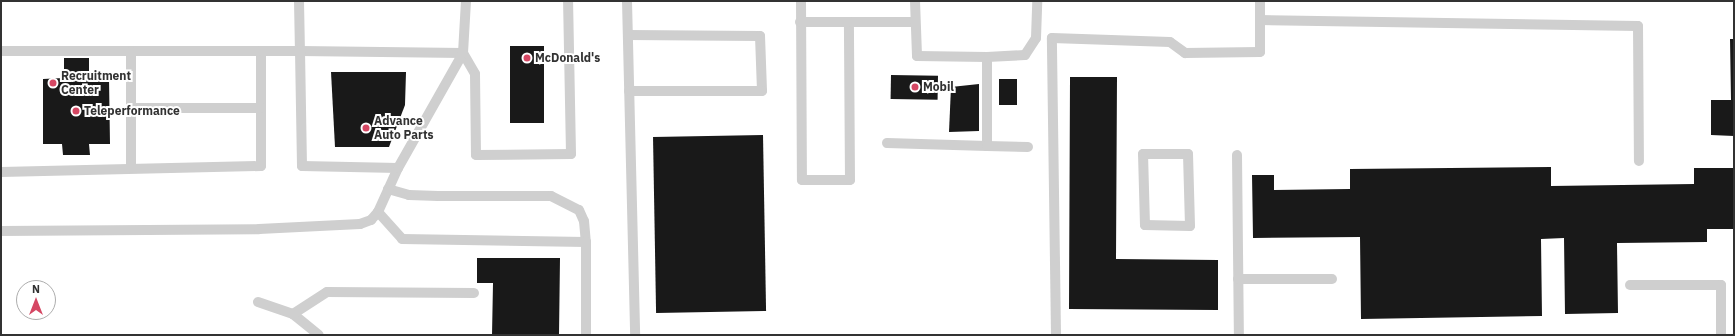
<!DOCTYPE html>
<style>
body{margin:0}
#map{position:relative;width:1735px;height:336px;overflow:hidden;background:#fff;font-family:"IBM Plex Sans",sans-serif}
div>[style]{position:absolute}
.building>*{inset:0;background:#191919;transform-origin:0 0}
.service>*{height:10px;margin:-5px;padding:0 5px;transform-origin:5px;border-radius:5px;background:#cfcfcf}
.dots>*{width:11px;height:11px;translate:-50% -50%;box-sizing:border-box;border:2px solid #fff;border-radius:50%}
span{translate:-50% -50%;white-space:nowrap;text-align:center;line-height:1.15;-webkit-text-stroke:4px #fff;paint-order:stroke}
.poi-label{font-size:12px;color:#323232;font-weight:700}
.left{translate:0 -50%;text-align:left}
.frame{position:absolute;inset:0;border:2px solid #323232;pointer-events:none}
.north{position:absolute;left:16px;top:280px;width:40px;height:40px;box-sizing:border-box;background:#fff;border:1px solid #adadad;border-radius:50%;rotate:0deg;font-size:11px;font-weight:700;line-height:16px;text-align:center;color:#323232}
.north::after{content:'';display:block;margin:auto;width:14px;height:18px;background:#d54763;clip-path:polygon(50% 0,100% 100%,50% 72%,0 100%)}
</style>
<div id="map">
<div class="building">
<i style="clip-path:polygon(1730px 39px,1734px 39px,1734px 136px,1711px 135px,1711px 100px,1731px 100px)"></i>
<i style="left:544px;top:46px;width:77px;height:34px;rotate:90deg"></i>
<i style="clip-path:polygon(64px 58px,89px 58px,89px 79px,109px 78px,110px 144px,89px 144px,90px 155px,63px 155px,62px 144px,43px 144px,43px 79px,64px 78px)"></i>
<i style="clip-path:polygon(331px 72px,406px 72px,405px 105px,389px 147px,335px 147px)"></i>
<i style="left:891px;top:75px;width:47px;height:24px;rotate:1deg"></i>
<i style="clip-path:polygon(1070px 77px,1117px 77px,1116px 259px,1218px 260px,1218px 310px,1069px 309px)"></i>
<i style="left:1017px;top:79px;width:26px;height:18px;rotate:90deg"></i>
<i style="clip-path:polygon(979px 84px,979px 131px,949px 132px,951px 87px)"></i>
<i style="left:763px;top:135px;width:176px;height:110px;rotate:89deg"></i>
<i style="clip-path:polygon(1551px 167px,1551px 186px,1694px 184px,1694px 168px,1734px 168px,1734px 229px,1707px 229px,1707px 242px,1617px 243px,1618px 313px,1565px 314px,1564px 238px,1541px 239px,1542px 316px,1361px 319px,1360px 237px,1253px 238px,1252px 175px,1274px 175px,1274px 190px,1350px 189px,1350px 169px)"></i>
<i style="clip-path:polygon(477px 258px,560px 258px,559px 335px,492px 335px,493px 283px,477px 283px)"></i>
</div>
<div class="service">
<i style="left:299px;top:1px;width:50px;rotate:88.9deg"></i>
<i style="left:300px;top:51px;width:163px;rotate:0.7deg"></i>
<i style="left:463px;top:53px;width:24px;rotate:60deg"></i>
<i style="left:475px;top:74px;width:81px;rotate:89.3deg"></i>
<i style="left:476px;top:155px;width:95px;rotate:-0.6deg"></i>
<i style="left:571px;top:154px;width:153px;rotate:-91.1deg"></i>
<i style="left:627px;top:1px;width:334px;rotate:88.6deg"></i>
<i style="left:801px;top:1px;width:179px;rotate:89.7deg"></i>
<i style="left:802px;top:180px;width:48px"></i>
<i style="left:850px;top:180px;width:158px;rotate:-90.4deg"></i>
<i style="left:849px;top:22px;width:66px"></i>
<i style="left:915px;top:1px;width:55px;rotate:87.9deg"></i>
<i style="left:917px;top:56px;width:70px;rotate:0.8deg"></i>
<i style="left:987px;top:57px;width:38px;rotate:-3deg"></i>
<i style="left:1025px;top:55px;width:20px;rotate:-57deg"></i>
<i style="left:1036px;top:38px;width:37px;rotate:-88deg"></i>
<i style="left:1260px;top:20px;width:378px;rotate:0.9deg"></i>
<i style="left:1638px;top:26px;width:135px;rotate:89.6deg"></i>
<i style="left:800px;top:22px;width:49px"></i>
<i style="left:628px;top:35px;width:132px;rotate:0.4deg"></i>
<i style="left:760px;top:36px;width:55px;rotate:87.9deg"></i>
<i style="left:762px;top:91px;width:133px;rotate:180deg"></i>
<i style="left:1px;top:51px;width:260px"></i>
<i style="left:261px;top:51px;width:115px;rotate:90deg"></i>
<i style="left:261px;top:166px;width:260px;rotate:178.7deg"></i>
<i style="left:261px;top:51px;width:39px"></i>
<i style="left:300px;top:51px;width:115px;rotate:89deg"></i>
<i style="left:302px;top:166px;width:96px;rotate:1.2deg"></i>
<i style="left:131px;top:52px;width:116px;rotate:90deg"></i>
<i style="left:131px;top:108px;width:130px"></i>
<i style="left:887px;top:143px;width:100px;rotate:1.7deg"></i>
<i style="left:987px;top:146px;width:89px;rotate:-90deg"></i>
<i style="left:987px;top:146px;width:41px;rotate:1.4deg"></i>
<i style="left:1143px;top:154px;width:45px"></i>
<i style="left:1188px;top:154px;width:72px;rotate:88.4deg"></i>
<i style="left:1190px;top:226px;width:45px;rotate:-178.7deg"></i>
<i style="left:1145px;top:225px;width:71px;rotate:-91.6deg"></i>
<i style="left:1237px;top:155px;width:180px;rotate:89.4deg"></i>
<i style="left:388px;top:189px;width:22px;rotate:16deg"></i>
<i style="left:409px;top:195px;width:29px;rotate:2deg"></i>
<i style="left:438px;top:196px;width:113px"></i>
<i style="left:551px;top:196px;width:31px;rotate:27deg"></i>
<i style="left:579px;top:210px;width:12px;rotate:66deg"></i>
<i style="left:584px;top:221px;width:21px;rotate:85deg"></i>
<i style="left:378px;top:212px;width:36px;rotate:48deg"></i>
<i style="left:402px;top:239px;width:184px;rotate:0.9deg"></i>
<i style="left:586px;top:242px;width:93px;rotate:90deg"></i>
<i style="left:1px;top:231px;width:258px;rotate:-0.4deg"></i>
<i style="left:259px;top:229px;width:101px;rotate:-2.8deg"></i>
<i style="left:360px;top:224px;width:12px;rotate:-20deg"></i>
<i style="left:371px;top:220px;width:11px;rotate:-49deg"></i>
<i style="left:378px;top:212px;width:48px;rotate:-65.6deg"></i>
<i style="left:398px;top:168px;width:132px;rotate:-60.5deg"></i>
<i style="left:463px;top:53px;width:52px;rotate:-86.7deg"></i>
<i style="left:1238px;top:279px;width:94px"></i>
<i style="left:1630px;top:285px;width:91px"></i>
<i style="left:1721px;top:285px;width:50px;rotate:90deg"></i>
<i style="left:258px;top:302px;width:37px;rotate:19deg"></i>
<i style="left:293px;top:314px;width:33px;rotate:39deg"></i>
<i style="left:293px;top:314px;width:40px;rotate:-32.9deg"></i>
<i style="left:327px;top:292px;width:147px;rotate:0.4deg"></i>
<i style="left:1056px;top:335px;width:297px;rotate:-90.8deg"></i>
<i style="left:1052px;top:38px;width:118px;rotate:1.9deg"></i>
<i style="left:1170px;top:42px;width:19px;rotate:36deg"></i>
<i style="left:1185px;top:53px;width:75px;rotate:-0.8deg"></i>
<i style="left:1260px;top:52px;width:51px;rotate:-90deg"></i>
</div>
<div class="dots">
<i style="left:527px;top:58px;background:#d54763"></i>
<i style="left:53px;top:83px;background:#d54763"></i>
<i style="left:915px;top:87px;background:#d54763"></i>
<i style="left:76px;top:111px;background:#d54763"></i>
<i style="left:366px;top:128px;background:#d54763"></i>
</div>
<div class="poi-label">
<span class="left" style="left:535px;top:58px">McDonald's</span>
<span class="left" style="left:61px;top:83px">Recruitment<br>Center</span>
<span class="left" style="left:923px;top:87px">Mobil</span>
<span class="left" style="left:84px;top:111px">Teleperformance</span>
<span class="left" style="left:374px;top:128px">Advance<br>Auto Parts</span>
</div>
<div class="frame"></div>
<div class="north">N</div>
</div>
